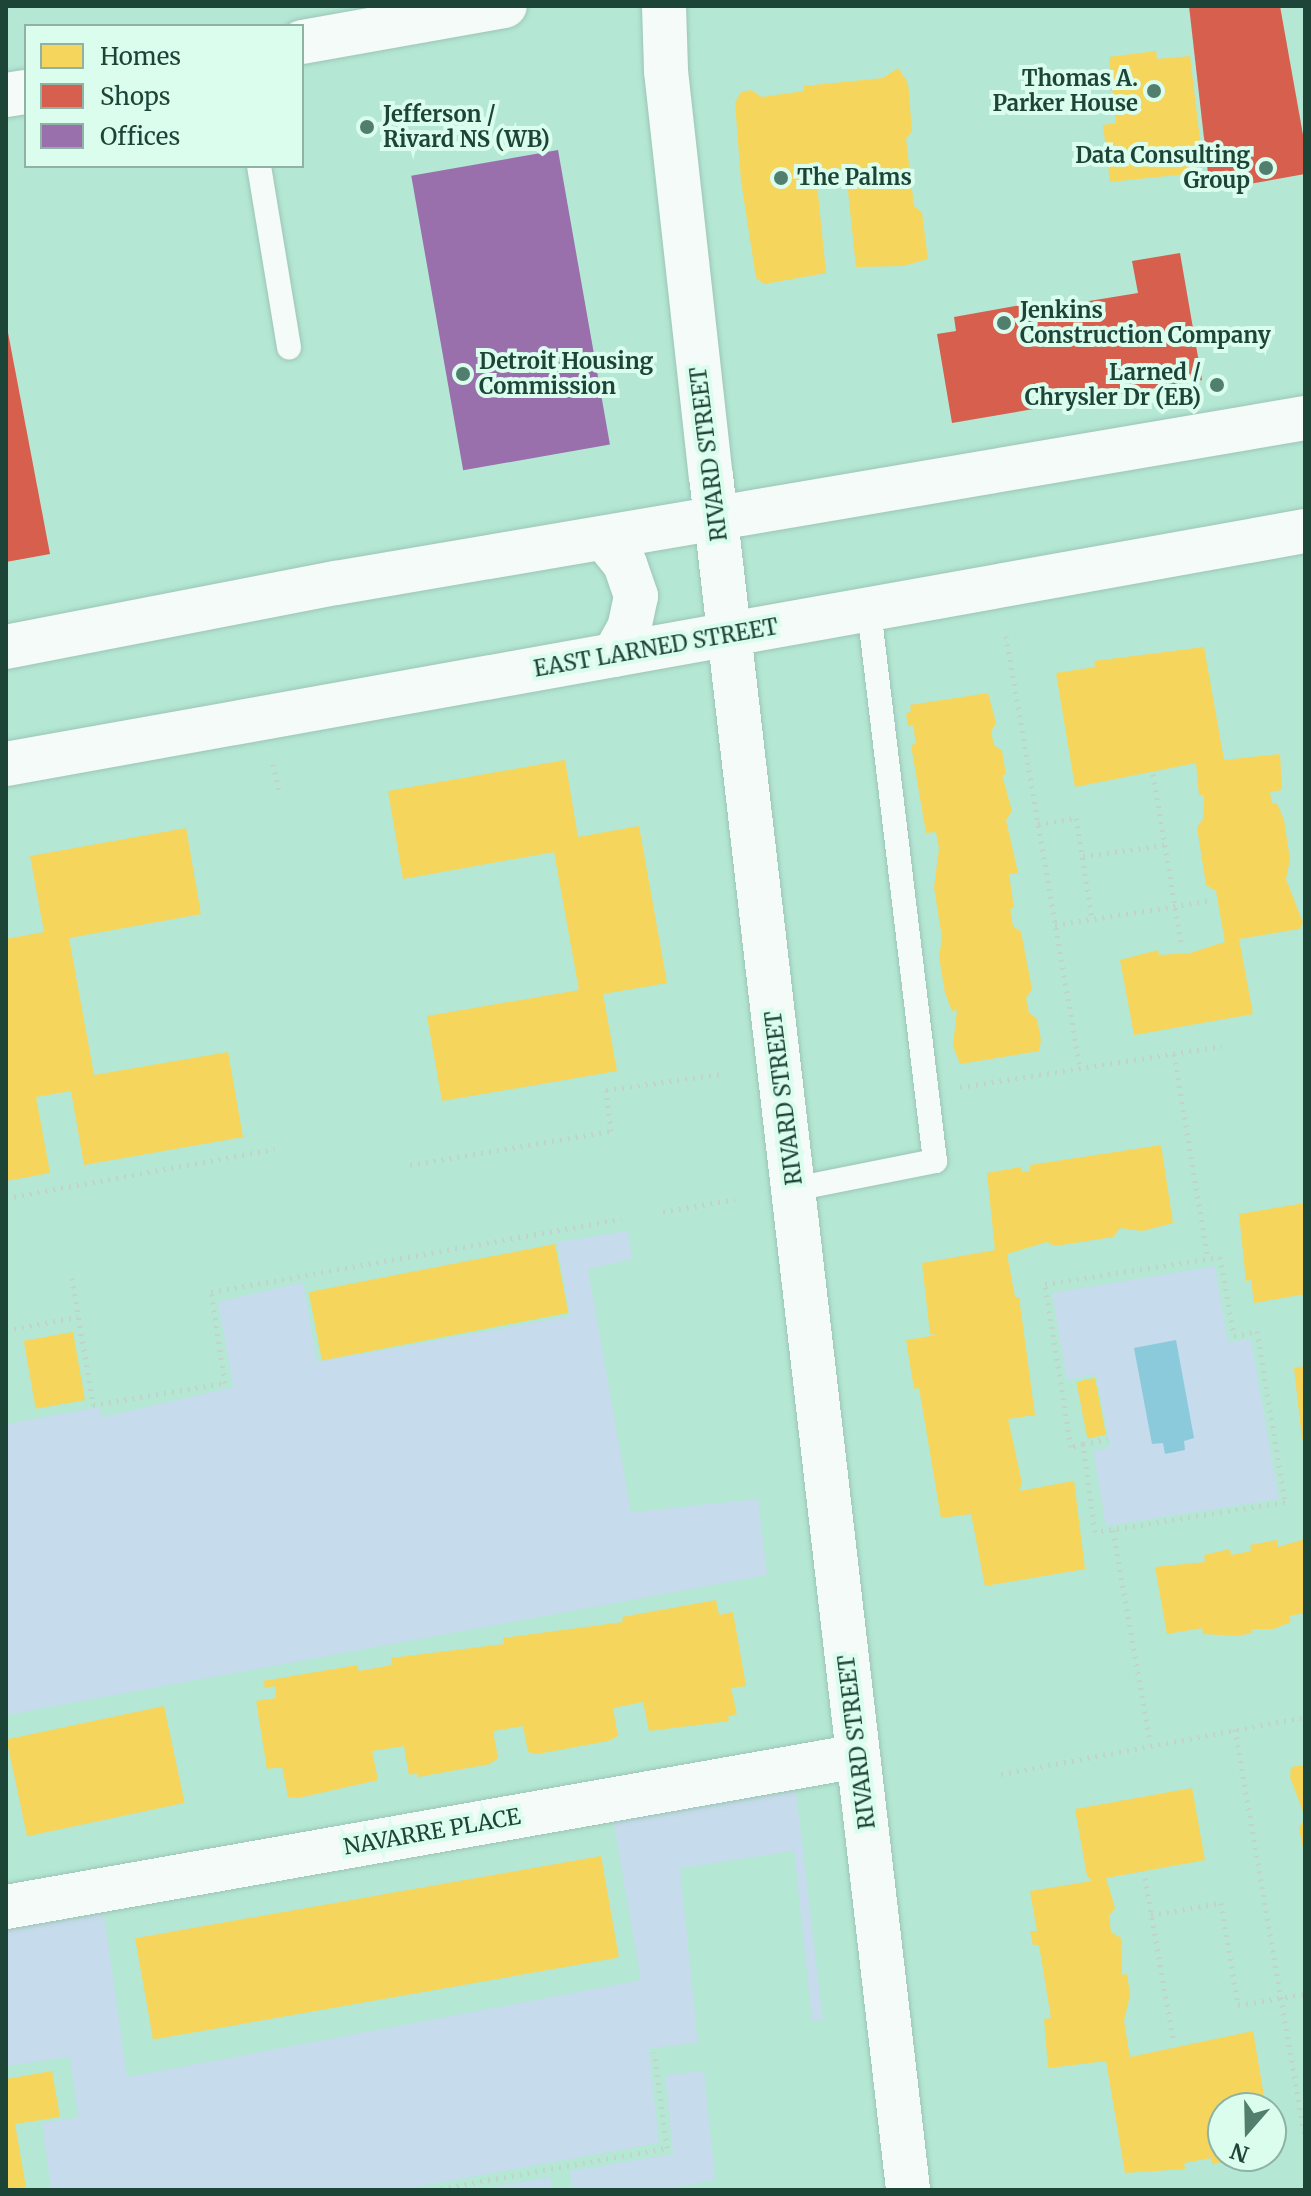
<!DOCTYPE html>
<style>
body{margin:0}
#map{position:relative;width:1311px;height:2196px;overflow:hidden;background:#b4e7d4;font-family:Merriweather,serif}
div>[style]{position:absolute}
.green>*{inset:0;background:#c6dbeb}
.water>*{inset:0;background:#8bcada}
.homes>*{inset:0;background:#f6d55c;transform-origin:0 0}
.shops>*{inset:0;background:#d6604d}
.offices>*{inset:0;background:#9970ab;transform-origin:0 0}
.path>*{height:5px;margin-top:-2.5px;transform-origin:0;background:repeating-linear-gradient(90deg,#c2d3cc 0 2px,transparent 0 8px)}
.roads{filter:drop-shadow(0 0 2px #9cc5b6) drop-shadow(0 0 2px #9cc5b6)}
.lane>*{height:24px;margin:-12px;padding:0 12px;transform-origin:12px;border-radius:12px;background:#f4fbf9}
.street>*{height:44px;margin:-22px;padding:0 22px;transform-origin:22px;border-radius:22px;background:#f4fbf9}
.secondary>*{height:44px;margin:-22px;padding:0 22px;transform-origin:22px;border-radius:22px;background:#f4fbf9}
.dots>*{width:22px;height:22px;translate:-50% -50%;box-sizing:border-box;border:4px solid #dafdee;border-radius:50%}
span{translate:-50% -50%;white-space:nowrap;text-align:center;line-height:1.15;-webkit-text-stroke:8px #dafdee;paint-order:stroke}
.poi-label{font-size:22px;color:#1d4537;font-weight:700}
.right{translate:-100% -50%;text-align:right}
.left{translate:0 -50%;text-align:left}
.street-label{font-size:22px;color:#1d4537}
.frame{position:absolute;inset:0;border:8px solid #1d4537;pointer-events:none}
.legend{position:absolute;left:24px;top:24px;width:280px;height:144px;box-sizing:border-box;background:#dafdee;border:2px solid #8eb3a5;margin:0;padding:10px 14px;list-style:none;font-size:24px;color:#1d4537}
.legend li{display:flex;align-items:center;gap:16px;height:40px}
.legend b{width:40px;border:2px solid #8eb3a5}
.north{position:absolute;left:1207px;top:2092px;width:80px;height:80px;box-sizing:border-box;background:#dafdee;border:2px solid #8eb3a5;border-radius:50%;rotate:200deg;font-size:22px;font-weight:700;line-height:32px;text-align:center;color:#1d4537}
.north::after{content:'';display:block;margin:auto;width:28px;height:36px;background:#527e6e;clip-path:polygon(50% 0,100% 100%,50% 72%,0 100%)}
</style>
<div id="map">
<div class="green">
<i style="clip-path:polygon(628px 1231px,632px 1259px,588px 1269px,631px 1512px,758px 1499px,767px 1575px,6px 1715px,6px 1424px,99px 1407px,103px 1417px,233px 1387px,218px 1302px,303px 1282px,317px 1362px,570px 1316px,557px 1242px)"></i>
<i style="clip-path:polygon(1215px 1266px,1228px 1342px,1251px 1339px,1279px 1499px,1106px 1526px,1093px 1451px,1110px 1447px,1096px 1374px,1067px 1380px,1052px 1293px)"></i>
<i style="clip-path:polygon(796px 1791px,823px 2020px,812px 2021px,794px 1851px,680px 1868px,698px 2043px,649px 2048px,659px 2143px,399px 2190px,51px 2190px,42px 2123px,78px 2117px,70px 2057px,6px 2066px,6px 1929px,104px 1914px,127px 2077px,641px 1980px,613px 1820px)"></i>
<i style="clip-path:polygon(704px 2071px,715px 2180px,664px 2190px,572px 2190px,570px 2171px,673px 2154px,665px 2075px)"></i>
<i style="clip-path:polygon(550px 2177px,552px 2190px,473px 2190px)"></i>
</div>
<div class="water">
<i style="clip-path:polygon(1176px 1340px,1194px 1438px,1184px 1441px,1185px 1450px,1165px 1454px,1163px 1443px,1152px 1444px,1134px 1348px)"></i>
</div>
<div class="homes">
<i style="clip-path:polygon(1156px 51px,1157px 59px,1190px 56px,1202px 156px,1196px 173px,1110px 182px,1103px 125px,1116px 123px,1109px 57px)"></i>
<i style="clip-path:polygon(898px 68px,908px 83px,912px 131px,906px 139px,914px 206px,922px 213px,928px 259px,903px 266px,856px 267px,847px 182px,840px 168px,820px 170px,817px 184px,826px 273px,764px 284px,756px 278px,741px 181px,735px 103px,741px 92px,751px 90px,762px 97px,804px 91px,804px 86px,883px 78px)"></i>
<i style="clip-path:polygon(1204px 647px,1224px 760px,1280px 754px,1282px 790px,1270px 792px,1272px 804px,1277px 803px,1284px 820px,1290px 859px,1286px 879px,1303px 923px,1299px 929px,1239px 939px,1253px 1014px,1134px 1035px,1120px 960px,1158px 950px,1159px 955px,1190px 953px,1225px 942px,1216px 891px,1206px 885px,1197px 827px,1203px 819px,1204px 795px,1199px 795px,1196px 763px,1075px 787px,1056px 673px,1095px 667px,1094px 661px)"></i>
<i style="clip-path:polygon(988px 693px,996px 723px,991px 732px,994px 745px,1002px 751px,1006px 775px,1002px 775px,1012px 811px,1006px 820px,1018px 873px,1009px 874px,1014px 908px,1010px 909px,1013px 926px,1021px 932px,1032px 989px,1026px 998px,1029px 1013px,1037px 1019px,1041px 1040px,1039px 1051px,960px 1064px,953px 1046px,957px 1010px,952px 1011px,945px 993px,939px 957px,942px 938px,934px 887px,939px 848px,936px 832px,926px 833px,911px 745px,916px 744px,913px 725px,908px 726px,906px 713px,911px 712px,910px 705px)"></i>
<i style="clip-path:polygon(565px 760px,578px 837px,639px 826px,667px 983px,603px 994px,617px 1071px,442px 1101px,427px 1016px,579px 990px,554px 852px,403px 879px,388px 791px)"></i>
<i style="clip-path:polygon(186px 828px,201px 914px,69px 938px,94px 1075px,228px 1052px,243px 1137px,84px 1165px,71px 1091px,36px 1097px,50px 1173px,6px 1181px,6px 939px,44px 932px,30px 856px)"></i>
<i style="clip-path:polygon(1161px 1145px,1173px 1223px,1142px 1231px,1120px 1228px,1113px 1237px,1055px 1246px,1047px 1242px,1007px 1254px,1015px 1297px,1019px 1297px,1035px 1415px,1008px 1419px,1022px 1483px,1019px 1491px,1074px 1481px,1085px 1569px,985px 1586px,971px 1514px,941px 1518px,919px 1388px,914px 1389px,906px 1340px,937px 1335px,930px 1334px,922px 1263px,995px 1250px,987px 1173px,1021px 1167px,1022px 1172px,1030px 1171px,1030px 1165px)"></i>
<i style="clip-path:polygon(1305px 1203px,1305px 1294px,1254px 1303px,1251px 1280px,1246px 1281px,1239px 1214px)"></i>
<i style="left:555px;top:1244px;width:70px;height:251px;rotate:79deg"></i>
<i style="left:73px;top:1332px;width:69px;height:50px;rotate:80deg"></i>
<i style="clip-path:polygon(1305px 1366px,1305px 1439px,1302px 1439px,1294px 1368px)"></i>
<i style="left:1095px;top:1378px;width:58px;height:19px;rotate:79deg"></i>
<i style="clip-path:polygon(1305px 1539px,1305px 1613px,1289px 1616px,1291px 1622px,1273px 1629px,1251px 1629px,1252px 1633px,1237px 1636px,1203px 1634px,1202px 1628px,1167px 1634px,1155px 1567px,1205px 1562px,1204px 1555px,1230px 1549px,1231px 1555px,1251px 1551px,1250px 1545px,1277px 1540px,1278px 1547px)"></i>
<i style="clip-path:polygon(716px 1600px,719px 1615px,733px 1612px,746px 1686px,731px 1688px,737px 1714px,728px 1716px,729px 1721px,649px 1731px,643px 1702px,613px 1708px,618px 1736px,608px 1741px,537px 1754px,528px 1752px,523px 1726px,493px 1731px,498px 1758px,490px 1764px,418px 1777px,418px 1773px,409px 1775px,404px 1746px,372px 1751px,378px 1780px,298px 1798px,288px 1797px,282px 1767px,267px 1769px,256px 1701px,276px 1698px,275px 1686px,265px 1688px,263px 1681px,357px 1665px,359px 1671px,392px 1665px,391px 1658px,504px 1644px,503px 1638px,623px 1622px,622px 1617px)"></i>
<i style="left:164px;top:1706px;width:99px;height:161px;rotate:78deg"></i>
<i style="clip-path:polygon(1305px 1765px,1305px 1812px,1303px 1812px,1290px 1777px,1291px 1767px)"></i>
<i style="clip-path:polygon(1192px 1788px,1205px 1860px,1106px 1878px,1115px 1908px,1109px 1916px,1111px 1932px,1121px 1938px,1122px 1975px,1127px 1974px,1130px 1995px,1124px 2021px,1130px 2057px,1253px 2031px,1266px 2108px,1223px 2108px,1223px 2156px,1235px 2160px,1212px 2164px,1211px 2158px,1184px 2163px,1185px 2169px,1125px 2173px,1106px 2061px,1048px 2068px,1044px 2019px,1051px 2018px,1039px 1945px,1033px 1945px,1030px 1931px,1037px 1931px,1030px 1891px,1092px 1881px,1087px 1876px,1075px 1809px)"></i>
<i style="clip-path:polygon(1305px 1819px,1305px 1845px,1302px 1845px,1299px 1827px)"></i>
<i style="left:601px;top:1856px;width:103px;height:473px;rotate:80deg"></i>
<i style="clip-path:polygon(52px 2071px,60px 2117px,15px 2124px,26px 2187px,6px 2190px,6px 2079px)"></i>
</div>
<div class="shops">
<i style="clip-path:polygon(1189px 6px,1280px 6px,1305px 146px,1305px 174px,1210px 191px)"></i>
<i style="clip-path:polygon(1180px 253px,1202px 380px,952px 423px,937px 334px,956px 331px,954px 317px,1026px 304px,1028px 311px,1138px 293px,1132px 261px)"></i>
<i style="clip-path:polygon(6px 322px,50px 554px,6px 562px)"></i>
</div>
<div class="offices">
<i style="left:558px;top:150px;width:299px;height:149px;rotate:80deg"></i>
</div>
<div class="path">
<i style="left:1006px;top:636px;width:438px;rotate:80.3deg"></i>
<i style="left:273px;top:764px;width:30px;rotate:78deg"></i>
<i style="left:1153px;top:774px;width:171px;rotate:80.6deg"></i>
<i style="left:1038px;top:824px;width:38px;rotate:-9deg"></i>
<i style="left:1076px;top:818px;width:102px;rotate:81deg"></i>
<i style="left:1083px;top:856px;width:83px;rotate:-7.6deg"></i>
<i style="left:1055px;top:925px;width:154px;rotate:-9deg"></i>
<i style="left:1174px;top:1054px;width:208px;rotate:80.6deg"></i>
<i style="left:960px;top:1087px;width:265px;rotate:-8.9deg"></i>
<i style="left:410px;top:1165px;width:204px;rotate:-9.6deg"></i>
<i style="left:611px;top:1131px;width:41px;rotate:-97deg"></i>
<i style="left:606px;top:1090px;width:116px;rotate:-7.9deg"></i>
<i style="left:6px;top:1198px;width:273px;rotate:-10.3deg"></i>
<i style="left:663px;top:1212px;width:73px;rotate:-10.2deg"></i>
<i style="left:1220px;top:1257px;width:80px;rotate:80deg"></i>
<i style="left:1234px;top:1336px;width:24px;rotate:-12deg"></i>
<i style="left:1257px;top:1331px;width:173px;rotate:80.7deg"></i>
<i style="left:1285px;top:1502px;width:192px;rotate:171deg"></i>
<i style="left:1095px;top:1532px;width:89px;rotate:-97.8deg"></i>
<i style="left:1083px;top:1444px;width:12px;rotate:166deg"></i>
<i style="left:1071px;top:1447px;width:165px;rotate:-99.1deg"></i>
<i style="left:1045px;top:1284px;width:177px;rotate:-8.8deg"></i>
<i style="left:72px;top:1278px;width:129px;rotate:80.6deg"></i>
<i style="left:93px;top:1405px;width:134px;rotate:-9.5deg"></i>
<i style="left:225px;top:1383px;width:92px;rotate:-98.7deg"></i>
<i style="left:211px;top:1292px;width:417px;rotate:-10.1deg"></i>
<i style="left:6px;top:1330px;width:73px;rotate:-10.2deg"></i>
<i style="left:1083px;top:1444px;width:25px;rotate:-11deg"></i>
<i style="left:1113px;top:1530px;width:216px;rotate:80.1deg"></i>
<i style="left:1235px;top:1729px;width:417px;rotate:80.3deg"></i>
<i style="left:1001px;top:1774px;width:309px;rotate:-10.6deg"></i>
<i style="left:1145px;top:1878px;width:162px;rotate:80.1deg"></i>
<i style="left:1151px;top:1915px;width:71px;rotate:-9.7deg"></i>
<i style="left:1221px;top:1903px;width:103px;rotate:80.5deg"></i>
<i style="left:1238px;top:2005px;width:68px;rotate:-9.3deg"></i>
<i style="left:433px;top:2190px;width:238px;rotate:-10.2deg"></i>
<i style="left:667px;top:2148px;width:97px;rotate:-97.7deg"></i>
</div>
<div class="roads">
<div class="lane">
<i style="left:259px;top:166px;width:184px;rotate:80.6deg"></i>
<i style="left:795px;top:1189px;width:143px;rotate:-11.3deg"></i>
<i style="left:935px;top:1161px;width:555px;rotate:-96.83deg"></i>
</div>
<div class="street">
<i style="left:664px;top:6px;width:65px;rotate:88.2deg"></i>
<i style="left:666px;top:71px;width:407px;rotate:83.7deg"></i>
<i style="left:711px;top:476px;width:1725px;rotate:83.44deg"></i>
<i style="left:6px;top:1907px;width:865px;rotate:-10.05deg"></i>
</div>
<div class="secondary">
<i style="left:302px;top:42px;width:206px;rotate:-10.1deg"></i>
<i style="left:6px;top:95px;width:20px;rotate:-9deg"></i>
<i style="left:604px;top:538px;width:33px;rotate:51deg"></i>
<i style="left:625px;top:564px;width:34px;rotate:71deg"></i>
<i style="left:636px;top:596px;width:33px;rotate:102deg"></i>
<i style="left:629px;top:628px;width:31px;rotate:119deg"></i>
<i style="left:6px;top:647px;width:336px;rotate:-11deg"></i>
<i style="left:336px;top:583px;width:983px;rotate:-9.66deg"></i>
<i style="left:6px;top:764px;width:1320px;rotate:-10.17deg"></i>
</div>
</div>
<div class="dots">
<i style="left:1154px;top:91px;background:#527e6e"></i>
<i style="left:367px;top:127px;background:#527e6e"></i>
<i style="left:1266px;top:168px;background:#527e6e"></i>
<i style="left:781px;top:178px;background:#527e6e"></i>
<i style="left:1004px;top:323px;background:#527e6e"></i>
<i style="left:463px;top:374px;background:#527e6e"></i>
<i style="left:1217px;top:385px;background:#527e6e"></i>
</div>
<div class="poi-label">
<span class="right" style="left:1138px;top:91px">Thomas A.<br>Parker House</span>
<span class="left" style="left:383px;top:127px">Jefferson /<br>Rivard NS (WB)</span>
<span class="right" style="left:1250px;top:168px">Data Consulting<br>Group</span>
<span class="left" style="left:797px;top:178px">The Palms</span>
<span class="left" style="left:1020px;top:323px">Jenkins<br>Construction Company</span>
<span class="left" style="left:479px;top:374px">Detroit Housing<br>Commission</span>
<span class="right" style="left:1201px;top:385px">Larned /<br>Chrysler Dr (EB)</span>
</div>
<div class="street-label">
<span style="left:709px;top:454px;rotate:-97deg">RIVARD STREET</span>
<span style="left:656px;top:648px;rotate:-10deg">EAST LARNED STREET</span>
<span style="left:784px;top:1098px;rotate:-97deg">RIVARD STREET</span>
<span style="left:857px;top:1742px;rotate:-97deg">RIVARD STREET</span>
<span style="left:432px;top:1832px;rotate:-10deg">NAVARRE PLACE</span>
</div>
<div class="frame"></div>
<ul class="legend">
<li><b style="height:22px;background:#f6d55c"></b>Homes</li>
<li><b style="height:22px;background:#d6604d"></b>Shops</li>
<li><b style="height:22px;background:#9970ab"></b>Offices</li>
</ul>
<div class="north">N</div>
</div>
